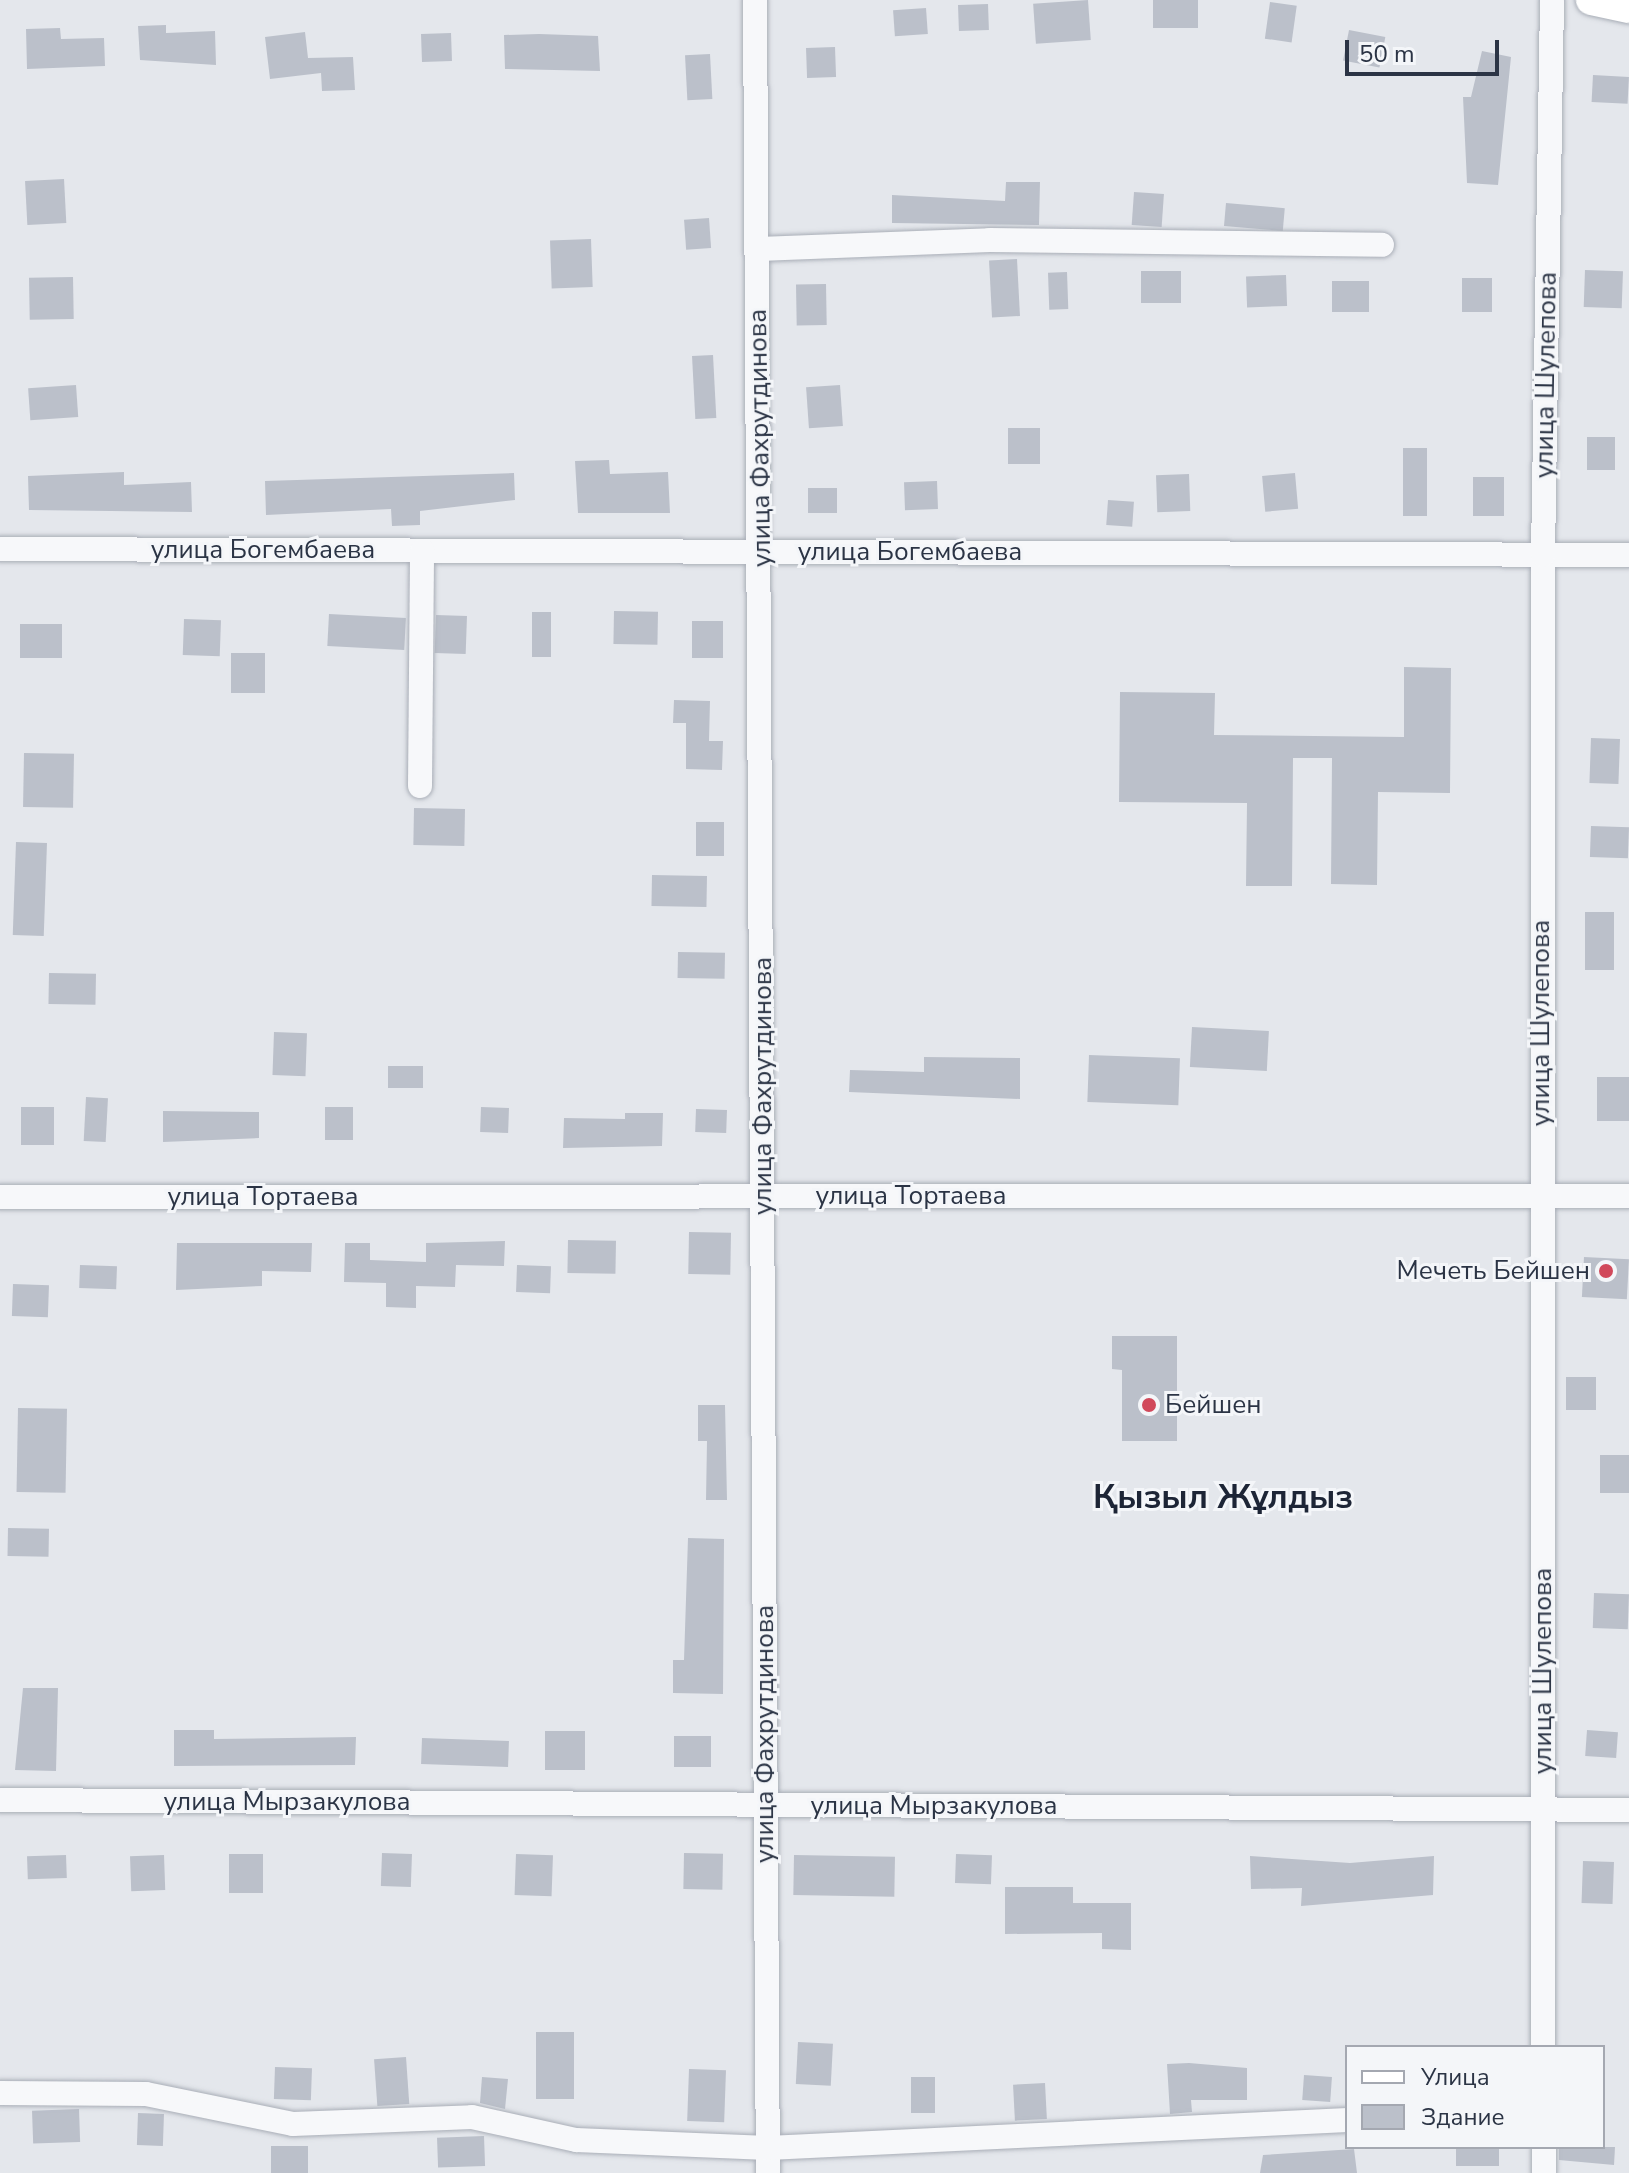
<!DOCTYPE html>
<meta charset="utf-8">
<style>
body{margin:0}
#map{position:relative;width:1629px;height:2173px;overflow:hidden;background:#e4e7ec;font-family:"Nunito Sans",sans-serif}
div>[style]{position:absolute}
.building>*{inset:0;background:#bbc0ca;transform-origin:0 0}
.roads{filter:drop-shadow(0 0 2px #a9aeb7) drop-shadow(0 0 2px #a9aeb7)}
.minor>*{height:24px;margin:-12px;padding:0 12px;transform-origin:12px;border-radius:12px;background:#f7f8fa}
.major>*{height:30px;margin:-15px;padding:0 15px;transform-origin:15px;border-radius:15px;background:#fff}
.dots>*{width:22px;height:22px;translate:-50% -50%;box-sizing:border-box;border:4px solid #f4f6f9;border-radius:50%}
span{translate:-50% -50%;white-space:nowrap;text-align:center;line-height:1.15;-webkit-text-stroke:6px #f4f6f9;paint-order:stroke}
.street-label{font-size:26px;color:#2b3445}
.poi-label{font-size:26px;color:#2b3445}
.right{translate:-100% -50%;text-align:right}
.left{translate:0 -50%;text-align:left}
.district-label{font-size:34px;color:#1d2536;font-weight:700}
.legend{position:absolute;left:1345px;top:2045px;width:260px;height:104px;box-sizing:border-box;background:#f4f6f9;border:2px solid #a4a8b1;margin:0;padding:10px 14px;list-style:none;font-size:24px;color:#2b3445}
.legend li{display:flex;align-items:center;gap:16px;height:40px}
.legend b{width:40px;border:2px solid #a4a8b1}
.scale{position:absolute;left:1345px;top:40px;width:154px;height:36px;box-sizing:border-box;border:4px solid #2b3445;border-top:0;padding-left:10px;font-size:24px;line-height:28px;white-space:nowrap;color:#2b3445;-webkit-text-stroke:6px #f4f6f9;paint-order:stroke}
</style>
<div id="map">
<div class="building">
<i style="left:1088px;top:0;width:40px;height:55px;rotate:86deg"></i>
<i style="left:1153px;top:0;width:45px;height:28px"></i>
<i style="left:1270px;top:2px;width:27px;height:37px;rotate:8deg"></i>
<i style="left:988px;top:4px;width:26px;height:30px;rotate:88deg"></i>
<i style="left:926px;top:8px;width:26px;height:33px;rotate:86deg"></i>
<i style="clip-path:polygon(166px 25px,166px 33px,215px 31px,216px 65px,140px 60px,138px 26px)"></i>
<i style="clip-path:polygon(60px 28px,61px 39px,104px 38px,105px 66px,27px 69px,26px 29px)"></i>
<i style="left:1349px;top:30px;width:37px;height:31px;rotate:11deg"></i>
<i style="clip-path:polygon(305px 32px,308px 58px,353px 57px,355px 90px,322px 91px,321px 73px,270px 79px,265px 37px)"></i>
<i style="left:451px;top:33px;width:28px;height:30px;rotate:88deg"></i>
<i style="clip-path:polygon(539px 34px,598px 36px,600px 71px,505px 69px,504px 35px)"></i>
<i style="left:835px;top:47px;width:30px;height:29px;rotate:88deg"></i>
<i style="clip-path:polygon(1482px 51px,1511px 57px,1498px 185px,1467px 183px,1463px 97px,1471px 97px)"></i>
<i style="left:710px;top:54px;width:45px;height:25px;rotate:87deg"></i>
<i style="left:1593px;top:75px;width:36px;height:27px;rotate:3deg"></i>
<i style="left:64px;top:179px;width:44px;height:39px;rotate:87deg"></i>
<i style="clip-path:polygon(1006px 182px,1040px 182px,1039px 225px,892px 223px,892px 195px,1005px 201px)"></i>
<i style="left:1134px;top:192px;width:30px;height:33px;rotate:4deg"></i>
<i style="left:1226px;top:203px;width:59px;height:23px;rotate:5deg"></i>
<i style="left:709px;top:218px;width:30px;height:25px;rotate:86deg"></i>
<i style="left:591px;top:239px;width:48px;height:41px;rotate:88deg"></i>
<i style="left:1017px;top:259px;width:57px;height:28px;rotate:87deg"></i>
<i style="left:1585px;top:270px;width:38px;height:37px;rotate:2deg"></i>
<i style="left:1141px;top:271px;width:40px;height:32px"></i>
<i style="left:1067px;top:272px;width:37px;height:19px;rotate:88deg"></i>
<i style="left:1286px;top:275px;width:31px;height:40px;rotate:88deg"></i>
<i style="left:73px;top:277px;width:42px;height:44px;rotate:89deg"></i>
<i style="left:1462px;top:278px;width:30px;height:34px"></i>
<i style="left:1369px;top:281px;width:31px;height:37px;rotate:90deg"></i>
<i style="left:826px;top:284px;width:41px;height:30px;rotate:89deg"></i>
<i style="left:713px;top:355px;width:63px;height:21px;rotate:87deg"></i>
<i style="left:76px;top:385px;width:32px;height:48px;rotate:86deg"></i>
<i style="left:840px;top:385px;width:41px;height:34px;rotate:86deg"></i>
<i style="left:1008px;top:428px;width:32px;height:36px"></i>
<i style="left:1587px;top:437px;width:28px;height:33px"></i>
<i style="left:1403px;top:448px;width:24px;height:68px"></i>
<i style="clip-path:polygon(609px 460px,610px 474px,668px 472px,670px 513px,578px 513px,575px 461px)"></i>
<i style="clip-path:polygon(124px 472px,124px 485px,191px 482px,192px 512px,29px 510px,28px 476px)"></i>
<i style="clip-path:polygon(514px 473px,515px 500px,420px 511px,420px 525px,392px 526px,391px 509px,266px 515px,265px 481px)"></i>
<i style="left:1295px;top:473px;width:36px;height:33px;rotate:85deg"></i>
<i style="left:1189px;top:474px;width:37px;height:33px;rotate:88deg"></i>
<i style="left:1473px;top:477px;width:31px;height:39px"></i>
<i style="left:937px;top:481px;width:28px;height:33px;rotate:88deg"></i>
<i style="left:808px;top:488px;width:29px;height:25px"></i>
<i style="left:1108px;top:500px;width:26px;height:25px;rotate:4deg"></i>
<i style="left:614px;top:611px;width:44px;height:33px;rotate:1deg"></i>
<i style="left:532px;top:612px;width:19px;height:45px"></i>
<i style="left:329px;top:614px;width:77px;height:32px;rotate:3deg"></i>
<i style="left:436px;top:615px;width:31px;height:38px;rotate:2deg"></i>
<i style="left:184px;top:619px;width:37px;height:36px;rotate:2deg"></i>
<i style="left:692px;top:621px;width:31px;height:37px"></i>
<i style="left:20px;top:624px;width:42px;height:34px"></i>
<i style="left:231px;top:653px;width:34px;height:40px"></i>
<i style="clip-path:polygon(1404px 667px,1451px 668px,1450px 793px,1378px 792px,1377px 885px,1331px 884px,1332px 758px,1293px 758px,1292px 886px,1246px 886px,1247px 803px,1119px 802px,1120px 692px,1215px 693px,1214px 735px,1404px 737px)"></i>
<i style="clip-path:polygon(674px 700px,710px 701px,709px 741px,723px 741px,722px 770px,686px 769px,686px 723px,673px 723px)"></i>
<i style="left:1591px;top:738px;width:29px;height:45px;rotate:2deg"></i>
<i style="left:24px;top:753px;width:50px;height:54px;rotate:1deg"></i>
<i style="left:414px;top:808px;width:51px;height:37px;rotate:1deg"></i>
<i style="left:696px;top:822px;width:28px;height:34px"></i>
<i style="left:1591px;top:826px;width:38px;height:31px;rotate:2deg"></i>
<i style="left:16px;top:842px;width:31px;height:93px;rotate:2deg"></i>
<i style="left:652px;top:875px;width:55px;height:31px;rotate:1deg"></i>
<i style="left:1585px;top:912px;width:29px;height:58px"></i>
<i style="left:678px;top:952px;width:47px;height:26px;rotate:1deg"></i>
<i style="left:49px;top:973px;width:47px;height:31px;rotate:1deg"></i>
<i style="left:1192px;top:1027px;width:77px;height:40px;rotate:3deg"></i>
<i style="left:274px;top:1032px;width:33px;height:43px;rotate:2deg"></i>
<i style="left:1089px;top:1055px;width:91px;height:47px;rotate:2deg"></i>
<i style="clip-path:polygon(924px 1057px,1020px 1058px,1020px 1099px,849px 1092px,850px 1070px,924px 1072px)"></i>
<i style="left:388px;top:1066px;width:35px;height:22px"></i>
<i style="left:1597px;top:1077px;width:32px;height:44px"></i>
<i style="left:86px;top:1097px;width:22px;height:44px;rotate:3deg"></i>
<i style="left:21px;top:1107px;width:33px;height:38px"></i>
<i style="left:325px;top:1107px;width:28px;height:33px"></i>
<i style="left:481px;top:1107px;width:28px;height:25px;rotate:2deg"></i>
<i style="left:696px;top:1109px;width:31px;height:23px;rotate:2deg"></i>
<i style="clip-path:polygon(163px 1111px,259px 1112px,259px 1138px,163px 1142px)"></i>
<i style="clip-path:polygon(625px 1113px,663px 1113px,662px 1146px,563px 1148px,564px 1118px,625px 1119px)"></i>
<i style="left:689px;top:1232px;width:42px;height:42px;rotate:1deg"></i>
<i style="left:568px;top:1240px;width:48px;height:33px;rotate:1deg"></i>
<i style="clip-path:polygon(505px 1241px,504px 1266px,456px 1265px,455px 1287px,416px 1286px,416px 1308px,386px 1307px,386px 1283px,344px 1282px,345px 1243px,370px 1243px,370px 1260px,426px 1262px,426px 1243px)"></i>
<i style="clip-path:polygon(177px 1243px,312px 1243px,311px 1272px,262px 1271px,262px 1286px,176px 1290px)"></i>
<i style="left:1584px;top:1257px;width:45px;height:40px;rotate:3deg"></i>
<i style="left:80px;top:1265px;width:37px;height:23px;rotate:2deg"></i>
<i style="left:517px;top:1265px;width:34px;height:27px;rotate:2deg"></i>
<i style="left:13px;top:1284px;width:36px;height:32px;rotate:2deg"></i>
<i style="clip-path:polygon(1112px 1336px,1177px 1336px,1177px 1441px,1122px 1441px,1122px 1370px,1112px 1369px)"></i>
<i style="left:1566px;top:1377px;width:30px;height:33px"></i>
<i style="clip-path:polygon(698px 1405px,725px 1405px,727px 1500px,706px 1500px,707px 1441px,698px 1441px)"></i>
<i style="left:18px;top:1408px;width:49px;height:84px;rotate:1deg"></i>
<i style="left:1600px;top:1455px;width:29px;height:38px"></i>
<i style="left:8px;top:1528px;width:41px;height:28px;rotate:1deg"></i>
<i style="clip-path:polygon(688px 1538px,724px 1539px,723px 1694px,673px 1693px,673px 1660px,684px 1660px)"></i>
<i style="left:1594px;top:1593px;width:35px;height:35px;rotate:2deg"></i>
<i style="clip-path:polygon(23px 1688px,58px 1688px,56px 1771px,15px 1770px)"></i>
<i style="clip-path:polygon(174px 1730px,214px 1730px,214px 1739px,356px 1737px,355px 1765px,174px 1766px)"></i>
<i style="left:1587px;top:1730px;width:31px;height:26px;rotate:4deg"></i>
<i style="left:545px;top:1731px;width:40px;height:39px"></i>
<i style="left:674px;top:1736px;width:37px;height:31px"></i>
<i style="left:422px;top:1738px;width:87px;height:26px;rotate:2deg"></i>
<i style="left:382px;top:1853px;width:30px;height:33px;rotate:2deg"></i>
<i style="left:684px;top:1853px;width:39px;height:36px;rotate:1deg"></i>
<i style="left:229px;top:1854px;width:34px;height:39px"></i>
<i style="left:516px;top:1854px;width:37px;height:41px;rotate:2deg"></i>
<i style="left:956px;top:1854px;width:36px;height:29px;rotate:2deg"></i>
<i style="left:66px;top:1855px;width:23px;height:39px;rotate:88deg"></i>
<i style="left:164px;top:1855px;width:35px;height:34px;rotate:88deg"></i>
<i style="left:794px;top:1855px;width:101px;height:40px;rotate:1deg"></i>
<i style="clip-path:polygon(1250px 1856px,1350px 1863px,1434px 1856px,1433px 1895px,1301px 1906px,1302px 1888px,1251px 1889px)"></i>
<i style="left:1583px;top:1861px;width:31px;height:42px;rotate:2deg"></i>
<i style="clip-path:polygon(1005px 1887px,1073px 1887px,1073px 1903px,1131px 1903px,1131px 1950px,1102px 1949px,1102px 1933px,1005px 1934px)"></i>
<i style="left:536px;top:2032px;width:38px;height:67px"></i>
<i style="left:798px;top:2042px;width:35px;height:42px;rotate:3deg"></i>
<i style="left:406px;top:2057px;width:47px;height:32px;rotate:86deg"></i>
<i style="clip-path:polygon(1189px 2063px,1247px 2068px,1247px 2100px,1191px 2100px,1192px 2112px,1170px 2114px,1167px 2064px)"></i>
<i style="left:275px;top:2067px;width:37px;height:32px;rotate:2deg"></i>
<i style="left:689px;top:2069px;width:37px;height:52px;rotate:2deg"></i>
<i style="left:1304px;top:2075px;width:28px;height:25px;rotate:4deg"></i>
<i style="clip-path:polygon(482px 2077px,508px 2079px,505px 2109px,480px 2103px)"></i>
<i style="left:911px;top:2077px;width:24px;height:36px"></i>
<i style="left:1045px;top:2083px;width:36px;height:32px;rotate:87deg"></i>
<i style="left:79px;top:2109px;width:33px;height:47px;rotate:88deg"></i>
<i style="left:138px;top:2113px;width:26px;height:32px;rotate:2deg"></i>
<i style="left:484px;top:2136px;width:30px;height:47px;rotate:88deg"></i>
<i style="left:271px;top:2146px;width:37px;height:27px"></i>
<i style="left:1456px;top:2147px;width:43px;height:19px"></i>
<i style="clip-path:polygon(1559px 2147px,1615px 2147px,1614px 2165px,1559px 2160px)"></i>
<i style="clip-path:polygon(1354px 2149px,1357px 2173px,1260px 2173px,1263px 2155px)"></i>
</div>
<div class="roads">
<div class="minor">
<i style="left:755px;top:0;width:2173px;rotate:89.66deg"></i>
<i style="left:759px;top:249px;width:231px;rotate:-2.2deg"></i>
<i style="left:990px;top:240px;width:392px;rotate:0.7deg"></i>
<i style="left:0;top:549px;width:1629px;rotate:0.21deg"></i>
<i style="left:420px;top:786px;width:235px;rotate:-89.5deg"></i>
<i style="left:0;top:1197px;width:1629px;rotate:-0.04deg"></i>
<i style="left:0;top:1800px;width:1629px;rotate:0.35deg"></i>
<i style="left:1543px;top:2047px;width:1492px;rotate:-90deg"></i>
<i style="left:1543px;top:555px;width:555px;rotate:-89.07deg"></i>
<i style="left:0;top:2093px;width:146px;rotate:0.4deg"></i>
<i style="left:146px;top:2094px;width:150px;rotate:11.5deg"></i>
<i style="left:293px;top:2124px;width:179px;rotate:-2.2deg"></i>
<i style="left:472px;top:2117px;width:107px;rotate:12.5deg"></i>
<i style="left:576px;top:2140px;width:192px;rotate:2.4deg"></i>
<i style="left:768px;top:2148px;width:580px;rotate:-2.77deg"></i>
<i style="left:1544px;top:2147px;width:26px;rotate:90deg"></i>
</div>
<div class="major">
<i style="left:1591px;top:0;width:39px;rotate:12deg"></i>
</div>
</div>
<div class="dots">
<i style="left:1606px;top:1271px;background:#d1495b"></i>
<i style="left:1149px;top:1405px;background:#d1495b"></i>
</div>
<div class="street-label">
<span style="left:1546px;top:375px;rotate:-89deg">улица Шулепова</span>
<span style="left:760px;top:438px;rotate:-91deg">улица Фахрутдинова</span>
<span style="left:263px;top:550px">улица Богембаева</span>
<span style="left:910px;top:552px">улица Богембаева</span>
<span style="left:1541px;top:1023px;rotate:-90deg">улица Шулепова</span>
<span style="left:763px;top:1086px;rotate:-90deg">улица Фахрутдинова</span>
<span style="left:911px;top:1196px">улица Тортаева</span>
<span style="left:263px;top:1197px">улица Тортаева</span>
<span style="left:1543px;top:1671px;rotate:-90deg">улица Шулепова</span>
<span style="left:765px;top:1734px;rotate:-90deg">улица Фахрутдинова</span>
<span style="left:287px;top:1802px">улица Мырзакулова</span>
<span style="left:934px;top:1806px">улица Мырзакулова</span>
</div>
<div class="poi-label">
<span class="right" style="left:1590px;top:1271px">Мечеть Бейшен</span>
<span class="left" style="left:1165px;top:1405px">Бейшен</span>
</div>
<div class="district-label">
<span style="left:1223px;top:1498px">Қызыл Жұлдыз</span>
</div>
<ul class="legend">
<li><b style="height:10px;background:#fff"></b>Улица</li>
<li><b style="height:22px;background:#bbc0ca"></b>Здание</li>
</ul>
<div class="scale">50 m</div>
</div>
